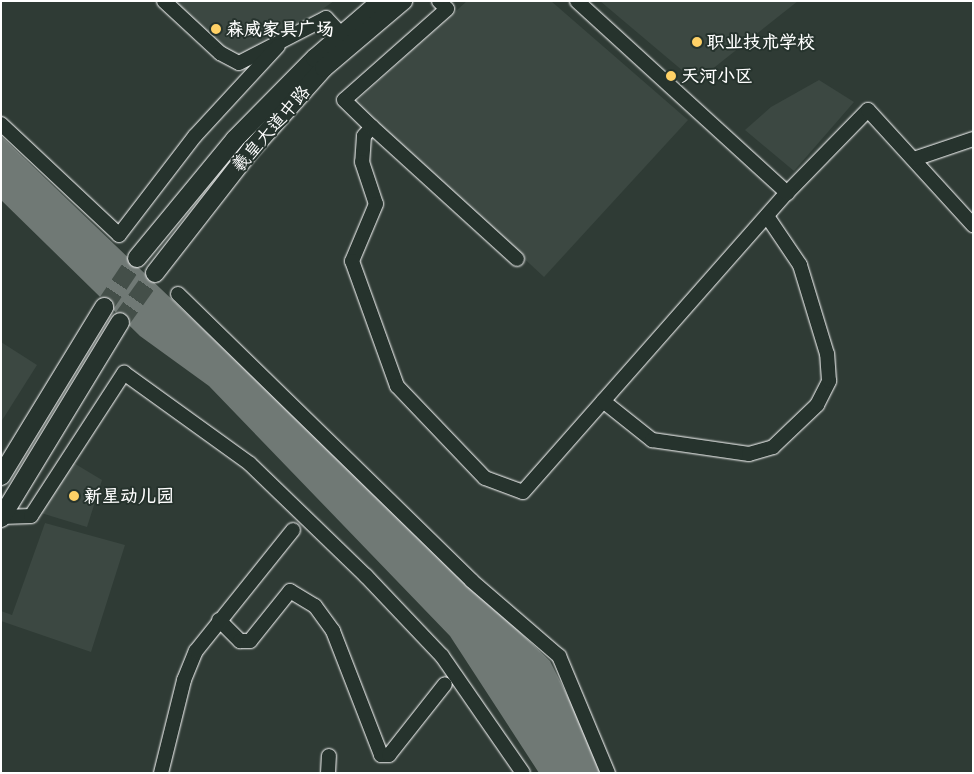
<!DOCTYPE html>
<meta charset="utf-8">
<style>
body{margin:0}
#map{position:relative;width:974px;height:774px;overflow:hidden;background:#2f3b35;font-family:Caveat,"LXGW WenKai TC",sans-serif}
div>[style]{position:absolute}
.built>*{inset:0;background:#3c4842}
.water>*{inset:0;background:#707975}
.major-tunnel>*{height:18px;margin-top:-9px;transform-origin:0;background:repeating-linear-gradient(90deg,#444f49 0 18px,transparent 0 27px)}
.roads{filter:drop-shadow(0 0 1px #fff) drop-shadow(0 0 1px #fff)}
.minor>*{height:14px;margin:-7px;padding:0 7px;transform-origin:7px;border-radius:7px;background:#26332d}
.major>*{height:18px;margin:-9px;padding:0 9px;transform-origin:9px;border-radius:9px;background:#26332d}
.dots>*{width:14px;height:14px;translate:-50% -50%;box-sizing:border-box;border:2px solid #26332d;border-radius:50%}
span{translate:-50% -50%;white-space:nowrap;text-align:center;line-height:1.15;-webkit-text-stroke:4px #26332d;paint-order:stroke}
.poi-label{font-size:18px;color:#fff;font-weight:700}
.left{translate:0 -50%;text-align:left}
.street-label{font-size:18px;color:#fff}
.frame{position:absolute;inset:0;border:2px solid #fff;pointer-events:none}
</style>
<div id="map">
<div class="built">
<i style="clip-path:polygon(165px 1px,334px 1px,237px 69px)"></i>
<i style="clip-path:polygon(467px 1px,551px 1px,688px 120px,544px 277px,355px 102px)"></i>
<i style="clip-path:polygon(600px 1px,798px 1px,696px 82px)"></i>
<i style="clip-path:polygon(819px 80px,854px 102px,794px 171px,745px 130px,771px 107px)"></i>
<i style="clip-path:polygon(1px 342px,37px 365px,1px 422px)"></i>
<i style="clip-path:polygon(72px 462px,102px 480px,87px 527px,41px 513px)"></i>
<i style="clip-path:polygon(45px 523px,125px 545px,91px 652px,1px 621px,1px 611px,12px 615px)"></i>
</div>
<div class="water">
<i style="clip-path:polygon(1px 136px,550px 661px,606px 773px,539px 773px,450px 636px,209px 386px,140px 336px,1px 200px)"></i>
</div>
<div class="major-tunnel">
<i style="left:104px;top:307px;width:59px;rotate:-56deg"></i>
<i style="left:120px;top:322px;width:60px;rotate:-54.5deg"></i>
</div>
<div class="roads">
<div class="minor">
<i style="left:164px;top:1px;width:76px;rotate:42.9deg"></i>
<i style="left:220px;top:53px;width:21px;rotate:28deg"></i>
<i style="left:239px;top:63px;width:98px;rotate:-27.3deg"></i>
<i style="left:326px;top:18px;width:22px;rotate:47deg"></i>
<i style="left:439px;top:1px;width:11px;rotate:45deg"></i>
<i style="left:447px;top:9px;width:137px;rotate:138.5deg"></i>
<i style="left:344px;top:100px;width:39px;rotate:44deg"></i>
<i style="left:372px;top:127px;width:12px;rotate:132deg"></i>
<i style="left:364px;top:136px;width:26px;rotate:94deg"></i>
<i style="left:362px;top:162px;width:44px;rotate:71.6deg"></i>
<i style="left:376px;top:204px;width:62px;rotate:112.8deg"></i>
<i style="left:352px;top:261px;width:133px;rotate:70.2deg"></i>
<i style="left:397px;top:386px;width:127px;rotate:46.3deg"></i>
<i style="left:485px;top:478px;width:40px;rotate:20.2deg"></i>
<i style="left:523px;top:492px;width:399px;rotate:-48.6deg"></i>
<i style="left:787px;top:193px;width:116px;rotate:-45.7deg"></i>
<i style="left:868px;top:110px;width:156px;rotate:47.6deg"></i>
<i style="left:577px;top:1px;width:285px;rotate:42.4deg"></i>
<i style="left:1px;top:124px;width:162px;rotate:43.2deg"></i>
<i style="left:119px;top:235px;width:125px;rotate:-52.5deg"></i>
<i style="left:195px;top:136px;width:122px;rotate:-47.3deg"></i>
<i style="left:372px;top:127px;width:196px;rotate:42.3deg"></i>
<i style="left:914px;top:159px;width:62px;rotate:-18.7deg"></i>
<i style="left:178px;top:294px;width:411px;rotate:44.3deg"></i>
<i style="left:472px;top:581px;width:115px;rotate:40.8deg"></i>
<i style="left:559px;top:656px;width:127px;rotate:67.3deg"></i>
<i style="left:603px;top:401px;width:63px;rotate:38.5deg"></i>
<i style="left:652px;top:440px;width:98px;rotate:8.2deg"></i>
<i style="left:749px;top:454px;width:25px;rotate:-16deg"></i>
<i style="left:773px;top:447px;width:61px;rotate:-43.7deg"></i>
<i style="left:817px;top:405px;width:27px;rotate:-63deg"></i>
<i style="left:829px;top:381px;width:27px;rotate:-94deg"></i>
<i style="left:827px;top:354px;width:93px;rotate:-106.9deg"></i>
<i style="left:800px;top:265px;width:59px;rotate:-124deg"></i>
<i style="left:2px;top:517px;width:29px;rotate:-2deg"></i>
<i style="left:31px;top:516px;width:171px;rotate:-57deg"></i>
<i style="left:124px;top:373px;width:155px;rotate:35.8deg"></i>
<i style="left:250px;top:464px;width:161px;rotate:44deg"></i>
<i style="left:366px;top:576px;width:110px;rotate:46.5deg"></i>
<i style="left:442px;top:656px;width:142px;rotate:55.3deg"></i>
<i style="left:219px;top:620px;width:30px;rotate:45deg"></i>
<i style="left:240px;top:641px;width:10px"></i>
<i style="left:250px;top:641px;width:64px;rotate:-51.3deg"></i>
<i style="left:290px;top:591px;width:29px;rotate:31deg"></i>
<i style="left:315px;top:606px;width:31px;rotate:54deg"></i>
<i style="left:333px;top:631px;width:133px;rotate:68.8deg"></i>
<i style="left:381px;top:755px;width:8px"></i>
<i style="left:389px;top:755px;width:90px;rotate:-51.7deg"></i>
<i style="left:161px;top:773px;width:96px;rotate:-76.1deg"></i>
<i style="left:184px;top:680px;width:31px;rotate:-68deg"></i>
<i style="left:196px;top:651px;width:155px;rotate:-51.3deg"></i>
<i style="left:328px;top:773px;width:17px;rotate:-87deg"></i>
</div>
<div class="major">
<i style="left:137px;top:258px;width:154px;rotate:-50.5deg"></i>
<i style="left:235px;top:139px;width:114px;rotate:-45.4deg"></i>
<i style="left:315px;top:58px;width:87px;rotate:-40.8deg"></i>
<i style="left:155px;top:273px;width:155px;rotate:-52.1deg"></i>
<i style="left:250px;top:151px;width:111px;rotate:-48.3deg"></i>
<i style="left:324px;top:68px;width:104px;rotate:-40.3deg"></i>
<i style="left:1px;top:476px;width:198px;rotate:-58.6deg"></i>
<i style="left:1px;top:518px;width:229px;rotate:-58.7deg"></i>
</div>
</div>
<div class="dots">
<i style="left:216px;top:29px;background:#ffd166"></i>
<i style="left:697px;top:42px;background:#ffd166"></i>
<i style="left:671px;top:76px;background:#ffd166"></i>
<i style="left:74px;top:496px;background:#ffd166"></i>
</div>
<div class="poi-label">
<span class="left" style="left:226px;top:29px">森威家具广场</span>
<span class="left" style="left:707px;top:42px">职业技术学校</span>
<span class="left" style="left:681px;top:76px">天河小区</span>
<span class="left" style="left:84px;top:496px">新星动儿园</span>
</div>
<div class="street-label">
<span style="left:271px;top:129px;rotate:-49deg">羲皇大道中路</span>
</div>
<div class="frame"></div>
</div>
